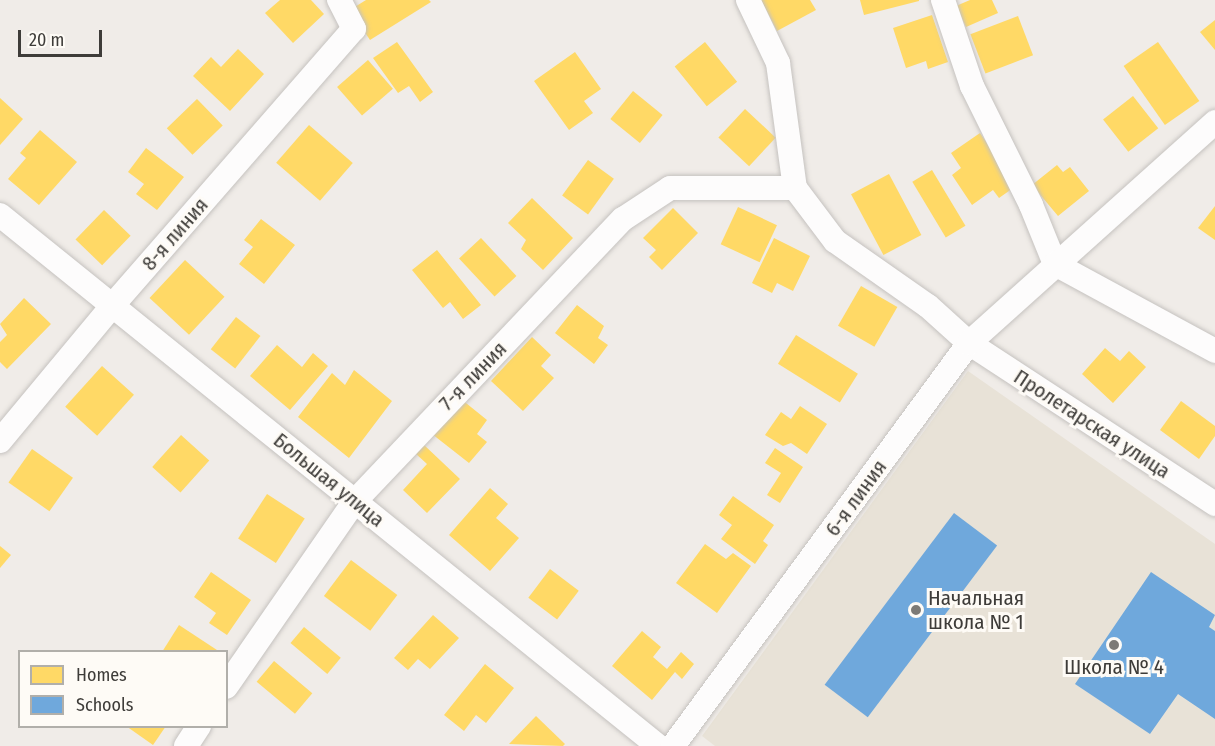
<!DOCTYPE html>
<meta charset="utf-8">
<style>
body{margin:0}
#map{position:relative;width:1215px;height:746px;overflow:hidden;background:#f0ece8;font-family:"Fira Sans Condensed",sans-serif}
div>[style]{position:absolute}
.built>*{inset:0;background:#e8e2d7}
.homes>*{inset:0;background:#ffd966;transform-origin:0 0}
.schools>*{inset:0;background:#6fa8dc;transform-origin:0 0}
.roads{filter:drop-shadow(0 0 2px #c5c2bf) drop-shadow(0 0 2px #c5c2bf)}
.street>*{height:24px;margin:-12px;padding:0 12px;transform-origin:12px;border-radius:12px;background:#fdfcfc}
.dots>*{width:16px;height:16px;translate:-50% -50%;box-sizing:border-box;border:3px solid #fefbf6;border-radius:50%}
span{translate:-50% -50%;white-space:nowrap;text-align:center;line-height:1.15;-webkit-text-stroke:6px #fefbf6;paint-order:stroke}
.street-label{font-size:21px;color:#3e3c39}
.poi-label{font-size:21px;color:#3e3c39}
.left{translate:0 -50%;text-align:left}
.legend{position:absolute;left:18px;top:650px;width:210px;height:78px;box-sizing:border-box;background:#fefbf6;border:2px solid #b1afaa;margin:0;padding:8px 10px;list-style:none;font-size:18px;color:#3e3c39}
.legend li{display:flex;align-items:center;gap:12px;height:30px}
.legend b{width:30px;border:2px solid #b1afaa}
.scale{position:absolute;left:18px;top:30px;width:84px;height:27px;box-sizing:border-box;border:3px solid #3e3c39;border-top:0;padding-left:8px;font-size:18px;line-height:21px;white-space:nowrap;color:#3e3c39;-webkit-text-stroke:4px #fefbf6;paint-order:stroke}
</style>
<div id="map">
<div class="built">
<i style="clip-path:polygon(968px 371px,1215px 544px,1215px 746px,715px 746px,702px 736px)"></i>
</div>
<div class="homes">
<i style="clip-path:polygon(280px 0,311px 0,324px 14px,293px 43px,265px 13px)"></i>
<i style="clip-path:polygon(366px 0,429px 0,431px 2px,370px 40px,350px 10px)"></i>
<i style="clip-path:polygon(761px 0,810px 0,816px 10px,777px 31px)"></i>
<i style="clip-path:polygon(860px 0,919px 0,919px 1px,864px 15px)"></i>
<i style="clip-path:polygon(970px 0,992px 0,998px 13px,966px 27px,956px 6px)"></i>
<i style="clip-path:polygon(932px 15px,948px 62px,928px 69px,926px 61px,906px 68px,893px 28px)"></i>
<i style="left:1018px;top:16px;width:42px;height:51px;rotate:69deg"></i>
<i style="clip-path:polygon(1215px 20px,1215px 50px,1200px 32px)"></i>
<i style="clip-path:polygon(397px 42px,433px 92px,420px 102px,409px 86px,398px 93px,373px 58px)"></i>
<i style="left:705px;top:42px;width:51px;height:39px;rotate:51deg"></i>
<i style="left:1158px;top:42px;width:72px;height:42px;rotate:55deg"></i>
<i style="clip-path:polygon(238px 49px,264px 74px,230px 111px,193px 76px,211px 57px,221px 67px)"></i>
<i style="clip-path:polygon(575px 52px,601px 89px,584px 101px,593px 113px,569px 130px,534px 81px)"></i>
<i style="left:368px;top:60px;width:38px;height:41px;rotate:49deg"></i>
<i style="left:633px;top:91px;width:38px;height:36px;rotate:39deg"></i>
<i style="left:1133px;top:96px;width:41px;height:38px;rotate:52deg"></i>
<i style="clip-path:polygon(0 98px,23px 119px,0 145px)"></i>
<i style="left:197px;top:99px;width:37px;height:42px;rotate:46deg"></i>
<i style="left:745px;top:109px;width:42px;height:39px;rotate:43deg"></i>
<i style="left:309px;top:125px;width:58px;height:50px;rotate:41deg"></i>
<i style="clip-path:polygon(40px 130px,77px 162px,39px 205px,8px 179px,26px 158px,20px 153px)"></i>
<i style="clip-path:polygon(980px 133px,1016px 186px,999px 198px,993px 190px,972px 205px,952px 175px,961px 168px,951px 153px)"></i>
<i style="clip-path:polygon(146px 148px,184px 177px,157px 210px,136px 194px,144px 184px,128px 172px)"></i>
<i style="left:588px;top:160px;width:32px;height:44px;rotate:36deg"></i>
<i style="clip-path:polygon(1057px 165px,1063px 172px,1070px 167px,1089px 191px,1058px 216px,1032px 185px)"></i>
<i style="left:932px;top:170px;width:65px;height:23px;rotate:59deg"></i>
<i style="left:889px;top:174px;width:69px;height:43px;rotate:62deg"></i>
<i style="clip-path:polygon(532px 198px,573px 238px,543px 270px,521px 249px,526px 240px,508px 223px)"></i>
<i style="clip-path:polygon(1215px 206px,1215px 240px,1198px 228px)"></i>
<i style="left:738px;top:207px;width:43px;height:41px;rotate:25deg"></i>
<i style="clip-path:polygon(673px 208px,698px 233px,662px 270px,649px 257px,656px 250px,643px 238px)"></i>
<i style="left:104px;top:210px;width:37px;height:41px;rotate:44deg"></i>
<i style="clip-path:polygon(261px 219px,295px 245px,264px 284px,239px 264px,253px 247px,244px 240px)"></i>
<i style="left:481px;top:238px;width:52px;height:30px;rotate:47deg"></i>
<i style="clip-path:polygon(774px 238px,810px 256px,793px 291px,777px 283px,772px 293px,752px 283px)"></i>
<i style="clip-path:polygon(437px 250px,481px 305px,463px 319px,450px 302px,443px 308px,412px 270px)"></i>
<i style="left:185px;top:260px;width:54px;height:52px;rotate:43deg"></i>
<i style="left:861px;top:286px;width:42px;height:46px;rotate:30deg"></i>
<i style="clip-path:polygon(24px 298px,51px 324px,7px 369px,0 362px,0 342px,7px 335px,0 324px)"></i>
<i style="clip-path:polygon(577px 305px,604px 326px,598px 338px,608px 345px,594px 364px,555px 333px)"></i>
<i style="left:236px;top:317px;width:31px;height:41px;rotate:38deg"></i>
<i style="left:796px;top:335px;width:73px;height:34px;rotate:32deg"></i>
<i style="clip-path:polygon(532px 337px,551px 355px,541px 366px,554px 378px,523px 411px,491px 381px)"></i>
<i style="clip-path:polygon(277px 345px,302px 367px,313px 353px,328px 366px,290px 410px,250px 376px)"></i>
<i style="clip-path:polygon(1105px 348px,1120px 361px,1129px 351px,1146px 367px,1113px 403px,1082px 374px)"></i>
<i style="left:102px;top:366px;width:43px;height:55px;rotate:42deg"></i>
<i style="clip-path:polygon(354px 370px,392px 401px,349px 458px,298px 417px,332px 373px,345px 385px)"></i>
<i style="clip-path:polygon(461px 399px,487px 420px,477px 434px,487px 442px,469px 463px,432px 434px)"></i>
<i style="clip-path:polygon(1181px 401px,1215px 426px,1215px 436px,1199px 459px,1160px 430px)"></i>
<i style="clip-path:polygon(800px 406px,827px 424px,807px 454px,791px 443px,783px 446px,765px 435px,781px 412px,791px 419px)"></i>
<i style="left:181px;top:435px;width:38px;height:43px;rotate:42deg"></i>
<i style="clip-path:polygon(423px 444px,460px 479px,427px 513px,403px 490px,427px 464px,415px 453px)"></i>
<i style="clip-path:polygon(775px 448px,803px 467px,780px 503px,767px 495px,781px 473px,765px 463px)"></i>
<i style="left:32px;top:449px;width:50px;height:41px;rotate:35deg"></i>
<i style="clip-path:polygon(490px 488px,508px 504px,496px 518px,519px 538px,490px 571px,449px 535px)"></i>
<i style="left:267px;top:494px;width:45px;height:53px;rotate:33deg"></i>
<i style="clip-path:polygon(733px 496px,774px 525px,763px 541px,768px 545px,755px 564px,721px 539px,732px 525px,719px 515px)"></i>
<i style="clip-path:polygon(705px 544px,726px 559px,733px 553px,751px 566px,717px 613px,676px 583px)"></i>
<i style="clip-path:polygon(0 546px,11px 555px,0 568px)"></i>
<i style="left:351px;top:560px;width:58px;height:45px;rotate:37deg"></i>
<i style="left:550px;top:569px;width:36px;height:36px;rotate:37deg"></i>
<i style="clip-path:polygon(211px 572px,251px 600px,227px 635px,209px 623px,216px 613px,194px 597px)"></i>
<i style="clip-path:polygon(433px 615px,459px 638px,430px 669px,418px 659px,408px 670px,394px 658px)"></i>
<i style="clip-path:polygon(179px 625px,220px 652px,162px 652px)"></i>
<i style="left:304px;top:627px;width:48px;height:21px;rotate:40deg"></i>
<i style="clip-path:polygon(642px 631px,661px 647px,653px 657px,667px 669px,681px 652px,694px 664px,682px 679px,675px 672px,652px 700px,612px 666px)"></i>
<i style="left:274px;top:661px;width:50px;height:27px;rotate:40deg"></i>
<i style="clip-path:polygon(485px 664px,514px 688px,486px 723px,476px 715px,464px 731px,444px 715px)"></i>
<i style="clip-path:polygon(536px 716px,565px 744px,563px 746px,509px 744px)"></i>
<i style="clip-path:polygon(126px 726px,166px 726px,153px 745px)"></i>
</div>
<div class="schools">
<i style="left:954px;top:513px;width:54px;height:215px;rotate:37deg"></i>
<i style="clip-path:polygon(1151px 572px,1215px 615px,1209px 627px,1215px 631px,1215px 719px,1178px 694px,1150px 734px,1075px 684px)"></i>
</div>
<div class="roads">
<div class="street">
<i style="left:748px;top:0;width:70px;rotate:64.5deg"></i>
<i style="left:778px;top:63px;width:126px;rotate:82.3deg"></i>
<i style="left:795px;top:188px;width:66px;rotate:53deg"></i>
<i style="left:835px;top:241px;width:113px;rotate:35deg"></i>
<i style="left:928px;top:306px;width:55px;rotate:42.1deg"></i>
<i style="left:969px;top:343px;width:294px;rotate:33.2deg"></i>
<i style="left:943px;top:0;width:91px;rotate:71.4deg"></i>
<i style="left:972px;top:86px;width:133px;rotate:63.6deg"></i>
<i style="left:1031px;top:205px;width:64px;rotate:67.9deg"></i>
<i style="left:1055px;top:264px;width:182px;rotate:28.5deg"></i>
<i style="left:0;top:215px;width:846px;rotate:38.9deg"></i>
<i style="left:0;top:441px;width:175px;rotate:-50.3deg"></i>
<i style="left:112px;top:306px;width:368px;rotate:-48.9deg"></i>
<i style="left:354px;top:29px;width:33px;rotate:-117deg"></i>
<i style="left:226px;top:687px;width:226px;rotate:-55.3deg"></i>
<i style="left:355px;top:501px;width:389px;rotate:-46.5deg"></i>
<i style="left:623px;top:219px;width:56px;rotate:-33.4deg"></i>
<i style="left:670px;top:188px;width:125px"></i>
<i style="left:186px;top:746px;width:24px;rotate:-57deg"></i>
<i style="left:673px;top:746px;width:500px;rotate:-53.7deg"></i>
<i style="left:969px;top:343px;width:331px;rotate:-41.9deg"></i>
</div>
</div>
<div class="dots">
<i style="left:916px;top:610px;background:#7c7a76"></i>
<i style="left:1114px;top:645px;background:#7c7a76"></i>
</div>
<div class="street-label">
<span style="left:175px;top:234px;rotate:-49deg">8-я линия</span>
<span style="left:473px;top:376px;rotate:-46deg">7-я линия</span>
<span style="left:1092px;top:424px;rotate:33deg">Пролетарская улица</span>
<span style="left:329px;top:480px;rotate:39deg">Большая улица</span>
<span style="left:856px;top:498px;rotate:-54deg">6-я линия</span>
</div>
<div class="poi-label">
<span class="left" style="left:928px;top:610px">Начальная<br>школа № 1</span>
<span style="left:1114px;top:667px">Школа № 4</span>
</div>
<ul class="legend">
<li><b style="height:16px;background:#ffd966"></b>Homes</li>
<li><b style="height:16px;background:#6fa8dc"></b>Schools</li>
</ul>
<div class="scale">20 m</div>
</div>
